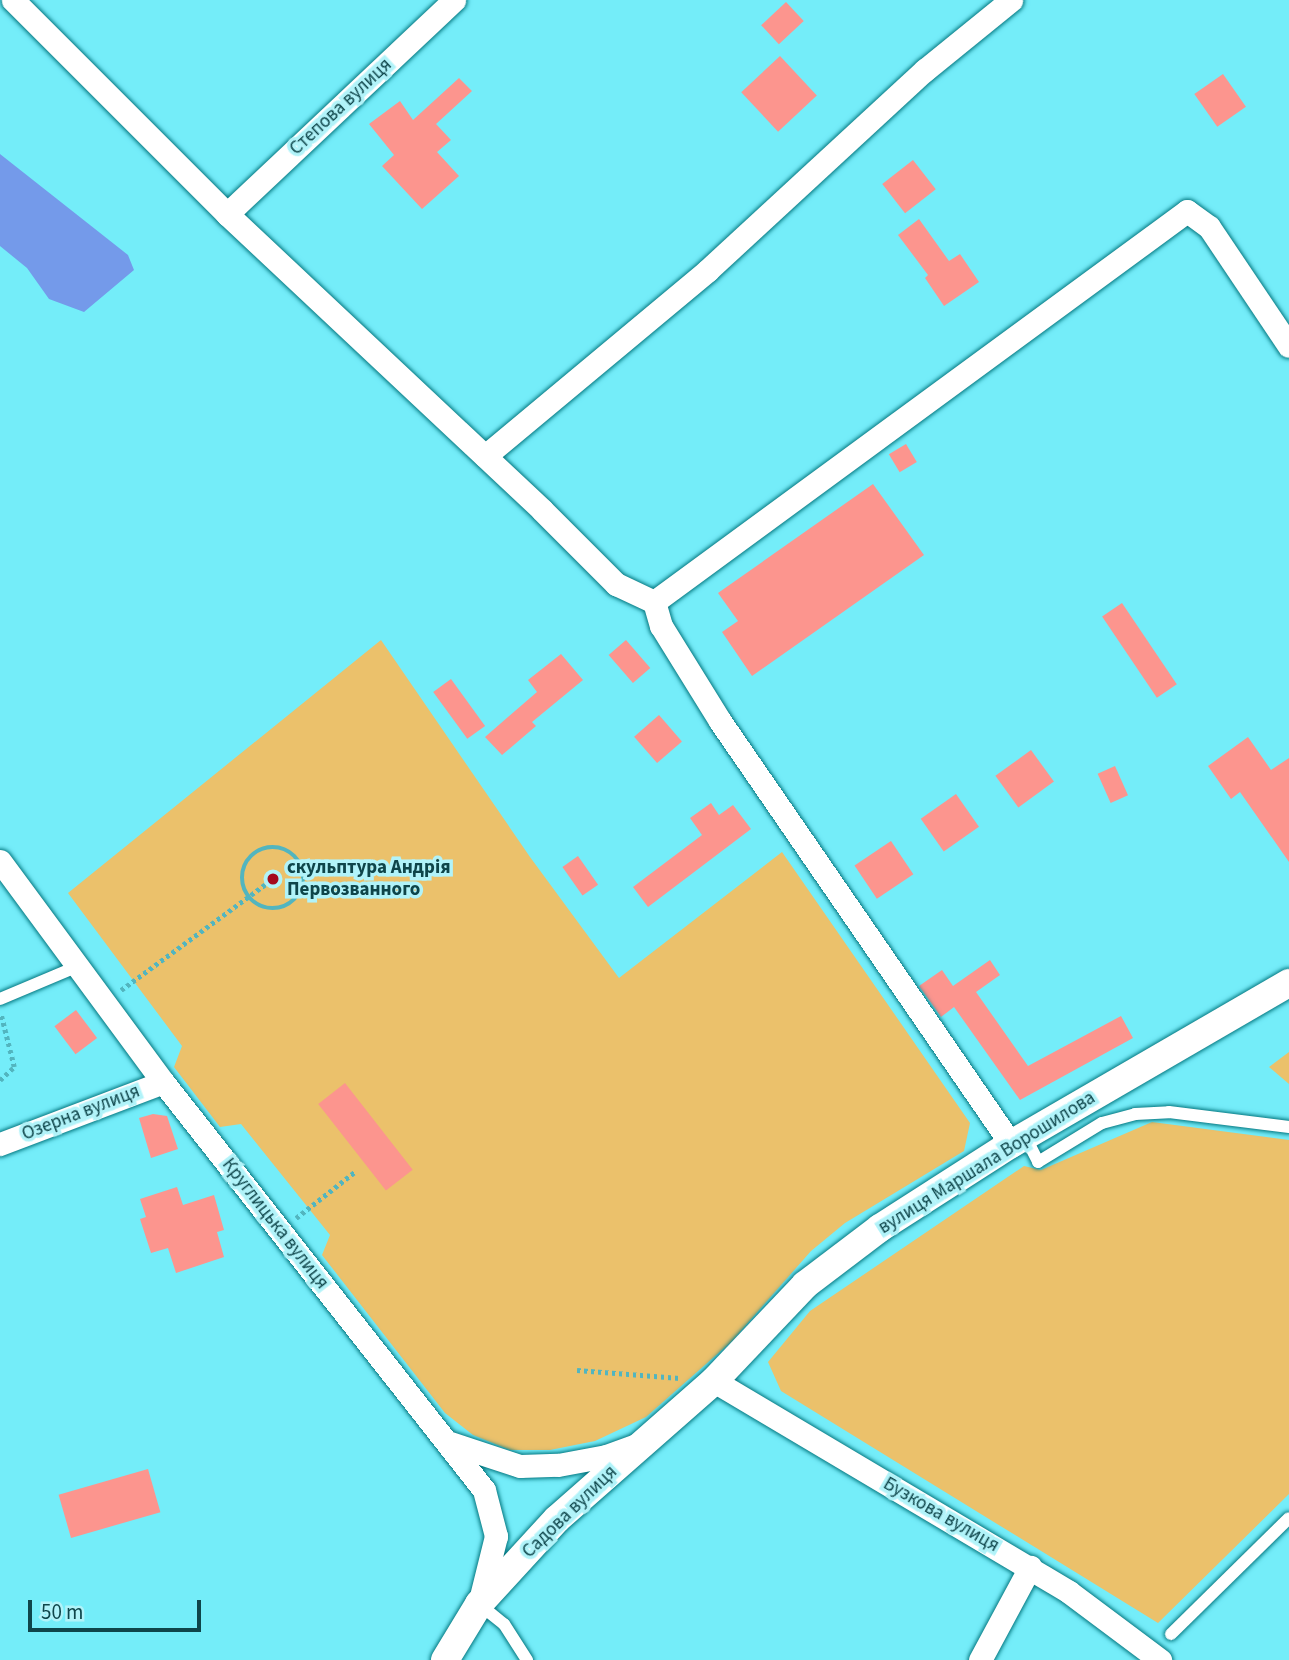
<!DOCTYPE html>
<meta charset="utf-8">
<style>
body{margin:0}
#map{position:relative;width:1289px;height:1660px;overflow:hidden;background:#74edf9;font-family:"Source Sans 3",sans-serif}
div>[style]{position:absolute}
.green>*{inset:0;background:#ebc16b}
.water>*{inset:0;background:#749aea}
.building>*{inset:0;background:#fc958e;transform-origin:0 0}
.path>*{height:4.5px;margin-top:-2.25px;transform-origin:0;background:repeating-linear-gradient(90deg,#52b5bf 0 3.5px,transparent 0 7px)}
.path>.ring{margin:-2.25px;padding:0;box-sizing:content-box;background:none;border:4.5px solid #52b5bf;border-radius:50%}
.roads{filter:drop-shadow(0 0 2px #047780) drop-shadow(0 0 2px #047780)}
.service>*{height:12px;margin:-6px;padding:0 6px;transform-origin:6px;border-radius:6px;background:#fff}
.minor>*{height:23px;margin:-11.5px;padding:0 11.5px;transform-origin:11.5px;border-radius:11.5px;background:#fff}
.tertiary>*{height:28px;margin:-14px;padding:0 14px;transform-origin:14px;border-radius:14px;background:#fff}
.dots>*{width:19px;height:19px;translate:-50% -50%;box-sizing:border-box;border:4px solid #b1f3f9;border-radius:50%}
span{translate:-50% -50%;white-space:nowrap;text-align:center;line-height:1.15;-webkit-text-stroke:7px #b1f3f9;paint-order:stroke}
.street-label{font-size:19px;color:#0e454a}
.poi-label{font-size:19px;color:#0e454a;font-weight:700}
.left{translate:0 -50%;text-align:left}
.scale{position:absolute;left:28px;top:1600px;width:173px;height:32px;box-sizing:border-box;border:4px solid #0e454a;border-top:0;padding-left:9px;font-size:21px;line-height:24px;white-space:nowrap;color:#0e454a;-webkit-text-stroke:5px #b1f3f9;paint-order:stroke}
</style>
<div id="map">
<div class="green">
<i style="clip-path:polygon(381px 640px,530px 857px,619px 978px,782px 852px,970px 1123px,964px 1151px,845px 1223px,811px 1251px,731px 1342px,646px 1417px,595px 1441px,550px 1450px,510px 1450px,473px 1435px,445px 1413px,322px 1255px,330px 1235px,241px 1124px,220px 1127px,174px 1067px,182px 1046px,68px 893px)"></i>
<i style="clip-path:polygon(1289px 1052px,1289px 1084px,1269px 1067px)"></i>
<i style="clip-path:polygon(1152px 1122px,1289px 1140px,1289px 1494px,1158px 1623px,781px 1391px,768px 1362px,810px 1311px,1024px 1166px,1041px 1170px)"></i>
</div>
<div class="water">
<i style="clip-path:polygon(0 154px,128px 255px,134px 270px,84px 312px,49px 299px,27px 268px,0 246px)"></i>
</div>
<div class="building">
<i style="left:786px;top:2px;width:26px;height:34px;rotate:47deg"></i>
<i style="left:780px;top:56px;width:54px;height:53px;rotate:47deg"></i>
<i style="left:1223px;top:74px;width:40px;height:35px;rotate:55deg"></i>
<i style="clip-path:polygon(459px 78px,472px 91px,436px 124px,451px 140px,437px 152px,459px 176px,422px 209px,382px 166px,394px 155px,369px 124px,400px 101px,413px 120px)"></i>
<i style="left:913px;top:160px;width:37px;height:39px;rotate:52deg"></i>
<i style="clip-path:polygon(919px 219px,949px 261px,960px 254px,979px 282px,944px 306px,925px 278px,928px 275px,898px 235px)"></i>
<i style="left:906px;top:444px;width:21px;height:20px;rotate:59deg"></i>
<i style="clip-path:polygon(873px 484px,924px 555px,752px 676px,722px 632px,738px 621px,718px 593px)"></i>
<i style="left:1122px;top:603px;width:98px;height:24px;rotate:56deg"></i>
<i style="left:626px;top:640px;width:37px;height:23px;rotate:49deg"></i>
<i style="clip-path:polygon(561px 654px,583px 680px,532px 722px,536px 726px,502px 755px,485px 737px,537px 692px,528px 680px)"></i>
<i style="left:451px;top:679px;width:58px;height:22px;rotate:54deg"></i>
<i style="left:659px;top:715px;width:35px;height:33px;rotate:49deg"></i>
<i style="clip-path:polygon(1248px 737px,1271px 770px,1289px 758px,1289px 862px,1240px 792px,1231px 799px,1208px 766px)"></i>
<i style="left:1031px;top:750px;width:39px;height:44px;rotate:54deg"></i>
<i style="left:1115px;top:766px;width:32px;height:19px;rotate:66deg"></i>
<i style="left:956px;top:794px;width:40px;height:43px;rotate:55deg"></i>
<i style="clip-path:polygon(711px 803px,719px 815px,733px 805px,751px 829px,648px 907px,633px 887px,702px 835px,690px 818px)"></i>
<i style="left:891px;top:841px;width:40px;height:44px;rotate:56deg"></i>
<i style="left:578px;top:856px;width:35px;height:19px;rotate:55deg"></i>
<i style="clip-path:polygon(990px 960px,1000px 975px,976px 992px,1028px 1066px,1121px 1016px,1133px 1038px,1020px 1100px,954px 1007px,941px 1017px,919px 986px,942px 970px,953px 986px)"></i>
<i style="left:76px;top:1010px;width:35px;height:27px;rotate:53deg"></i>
<i style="left:345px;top:1083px;width:110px;height:34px;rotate:52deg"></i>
<i style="clip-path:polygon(153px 1114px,167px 1116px,178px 1149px,151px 1158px,139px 1118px)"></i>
<i style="clip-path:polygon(177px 1187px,183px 1205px,214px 1195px,224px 1230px,217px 1232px,224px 1257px,176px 1273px,168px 1248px,151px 1253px,140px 1219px,146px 1217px,140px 1199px)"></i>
<i style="left:148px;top:1469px;width:45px;height:93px;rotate:74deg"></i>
</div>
<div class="path">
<i class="ring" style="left:242px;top:847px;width:57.5px;height:57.5px"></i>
<i style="left:121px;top:990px;width:181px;rotate:-36.2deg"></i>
<i style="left:0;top:1080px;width:19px;rotate:-43deg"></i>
<i style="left:14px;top:1067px;width:54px;rotate:-104deg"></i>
<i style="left:296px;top:1218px;width:76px;rotate:-38.1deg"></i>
<i style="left:577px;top:1370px;width:103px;rotate:4.4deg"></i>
</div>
<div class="roads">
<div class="service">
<i style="left:0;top:999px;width:85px;rotate:-22.9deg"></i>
<i style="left:1025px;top:1136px;width:29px;rotate:63deg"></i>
<i style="left:1038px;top:1162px;width:75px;rotate:-31.4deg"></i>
<i style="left:1102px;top:1123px;width:34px;rotate:-15deg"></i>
<i style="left:1135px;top:1114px;width:34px;rotate:-3deg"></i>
<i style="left:1169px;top:1112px;width:121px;rotate:7.1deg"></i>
<i style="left:479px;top:1604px;width:32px;rotate:39deg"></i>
<i style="left:504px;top:1624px;width:43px;rotate:57.4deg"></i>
<i style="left:1171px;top:1634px;width:165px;rotate:-44.5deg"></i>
</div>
<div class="minor">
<i style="left:13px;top:0;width:303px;rotate:45deg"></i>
<i style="left:227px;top:214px;width:432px;rotate:43.2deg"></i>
<i style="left:542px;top:510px;width:105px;rotate:45deg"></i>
<i style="left:616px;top:584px;width:42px;rotate:25.3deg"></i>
<i style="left:227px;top:214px;width:312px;rotate:-43.3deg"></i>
<i style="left:485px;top:456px;width:290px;rotate:-39.8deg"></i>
<i style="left:708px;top:270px;width:295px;rotate:-42.7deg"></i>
<i style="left:925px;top:70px;width:111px;rotate:-39.1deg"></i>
<i style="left:0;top:861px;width:275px;rotate:53.6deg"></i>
<i style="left:163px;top:1082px;width:519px;rotate:51.81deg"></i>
<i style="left:484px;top:1490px;width:48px;rotate:75.4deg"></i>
<i style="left:496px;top:1536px;width:70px;rotate:104deg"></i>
<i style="left:0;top:1144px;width:174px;rotate:-20.8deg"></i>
<i style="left:1011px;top:1144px;width:513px;rotate:-124.53deg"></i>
<i style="left:720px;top:721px;width:112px;rotate:-121.8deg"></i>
<i style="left:661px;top:626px;width:25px;rotate:-106deg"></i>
<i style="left:654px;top:602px;width:661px;rotate:-36.26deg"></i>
<i style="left:1187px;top:211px;width:27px;rotate:36deg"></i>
<i style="left:1209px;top:227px;width:143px;rotate:56.1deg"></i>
<i style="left:714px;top:1381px;width:413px;rotate:30.7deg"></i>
<i style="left:1069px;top:1592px;width:114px;rotate:36.8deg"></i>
<i style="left:447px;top:1442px;width:77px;rotate:18.2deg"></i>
<i style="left:520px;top:1466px;width:38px;rotate:-2deg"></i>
<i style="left:558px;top:1465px;width:49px;rotate:-10.6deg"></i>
<i style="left:606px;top:1456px;width:33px;rotate:-20deg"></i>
<i style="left:980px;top:1660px;width:106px;rotate:-61.7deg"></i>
</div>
<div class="tertiary">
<i style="left:445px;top:1660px;width:66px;rotate:-58.7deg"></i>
<i style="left:479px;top:1604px;width:115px;rotate:-47.5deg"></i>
<i style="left:557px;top:1519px;width:209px;rotate:-41.3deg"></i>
<i style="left:714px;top:1381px;width:132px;rotate:-46.5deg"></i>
<i style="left:805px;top:1285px;width:94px;rotate:-37.2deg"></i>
<i style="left:880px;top:1228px;width:156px;rotate:-32.7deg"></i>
<i style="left:1011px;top:1144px;width:321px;rotate:-30.1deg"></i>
</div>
</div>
<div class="dots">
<i style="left:273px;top:879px;background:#a4091e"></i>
</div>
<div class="street-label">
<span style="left:341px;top:107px;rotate:-43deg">Степова вулиця</span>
<span style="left:81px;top:1113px;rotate:-21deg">Озерна вулиця</span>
<span style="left:987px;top:1163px;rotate:-32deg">вулиця Маршала Ворошилова</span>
<span style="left:275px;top:1224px;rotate:52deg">Круглицька вулиця</span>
<span style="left:570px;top:1512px;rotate:-44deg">Садова вулиця</span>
<span style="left:941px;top:1515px;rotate:30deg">Бузкова вулиця</span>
</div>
<div class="poi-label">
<span class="left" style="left:287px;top:879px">скульптура Андрія<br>Первозванного</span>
</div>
<div class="scale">50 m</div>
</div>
